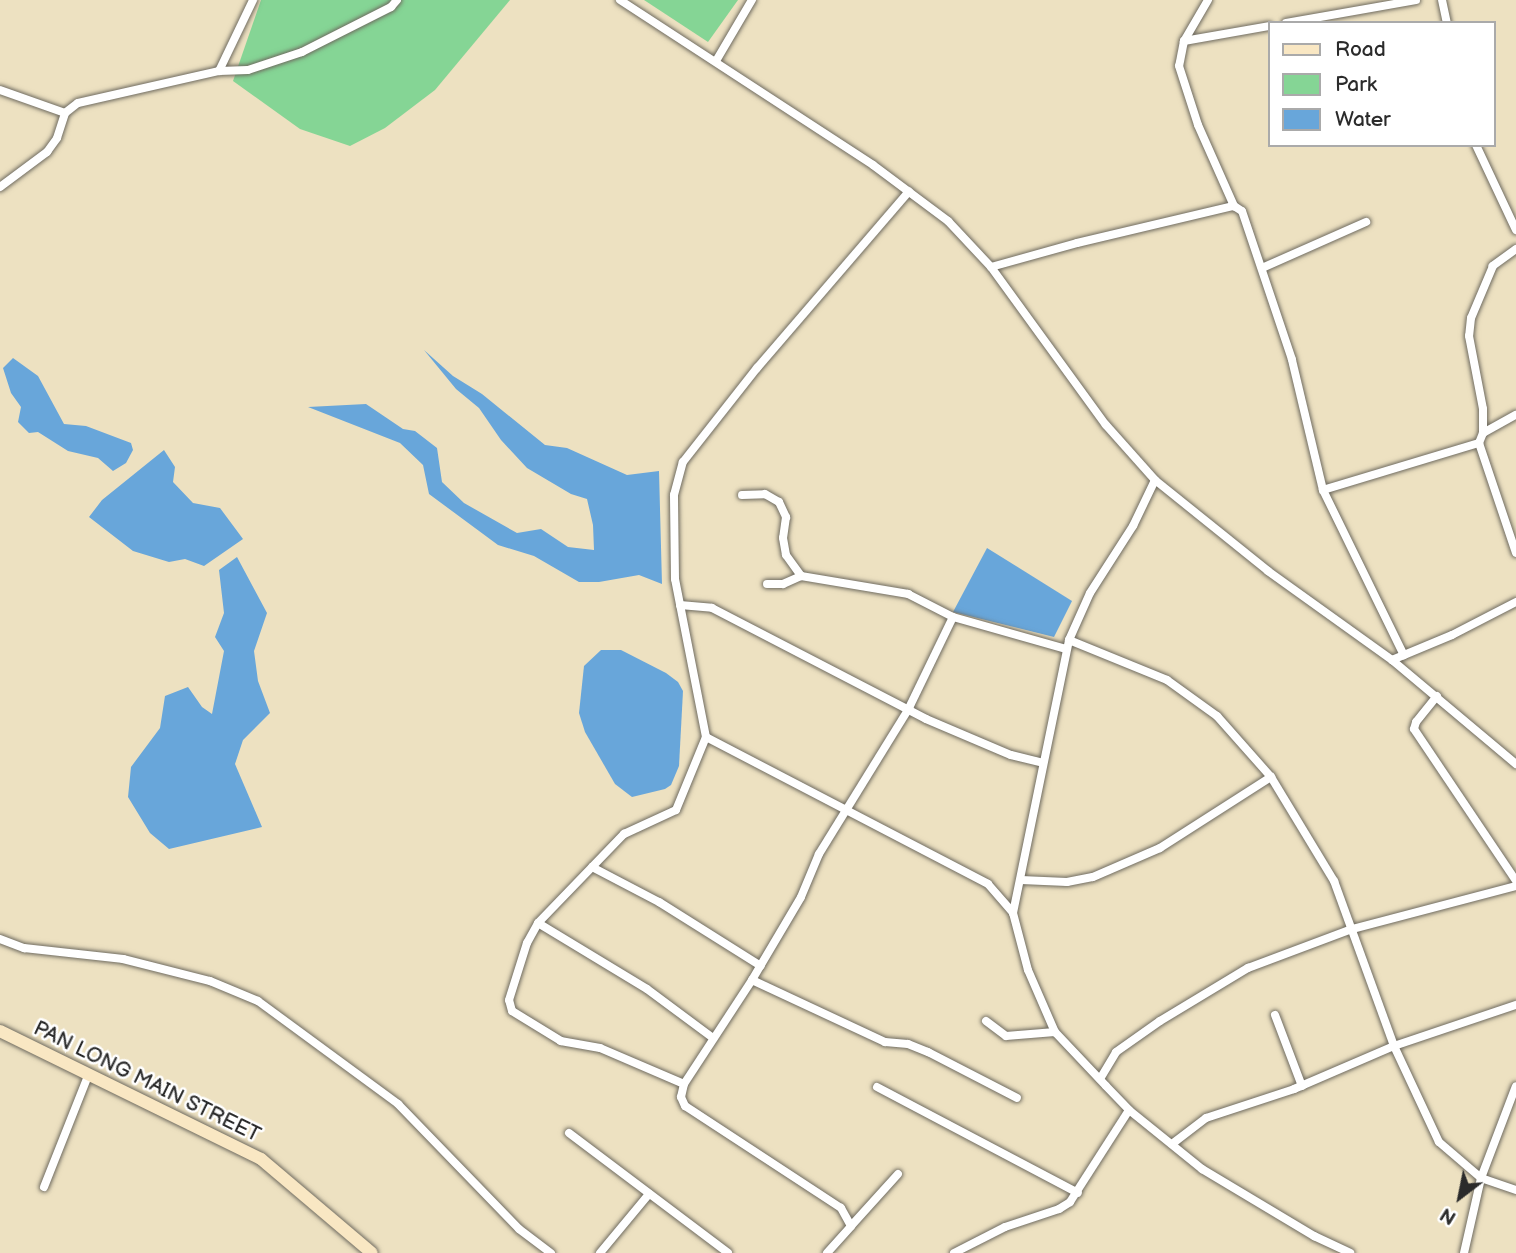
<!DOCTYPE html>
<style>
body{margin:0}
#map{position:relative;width:1516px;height:1253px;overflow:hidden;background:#ede1c1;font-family:"Balsamiq Sans",sans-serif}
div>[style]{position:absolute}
.green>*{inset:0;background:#85d595}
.water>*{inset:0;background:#68a6da}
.roads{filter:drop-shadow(0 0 2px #6f6b60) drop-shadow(0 0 2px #6f6b60)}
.street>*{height:8px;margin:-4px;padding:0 4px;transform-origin:4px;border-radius:4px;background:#fff}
.secondary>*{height:12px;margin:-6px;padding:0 6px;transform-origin:6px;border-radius:6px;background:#f9e7c3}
span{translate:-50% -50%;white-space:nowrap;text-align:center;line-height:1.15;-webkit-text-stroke:5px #fff;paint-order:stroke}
.street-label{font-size:21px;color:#2b2b2b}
.legend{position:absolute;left:1268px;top:21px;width:228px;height:126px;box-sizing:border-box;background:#fff;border:2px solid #aaa;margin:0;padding:9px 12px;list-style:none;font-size:21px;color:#2b2b2b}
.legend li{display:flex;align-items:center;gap:14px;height:35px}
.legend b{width:35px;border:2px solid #aaa}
.north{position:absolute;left:1425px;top:1162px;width:70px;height:70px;-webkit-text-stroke:5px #fff;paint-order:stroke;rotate:212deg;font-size:19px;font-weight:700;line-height:28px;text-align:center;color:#2b2b2b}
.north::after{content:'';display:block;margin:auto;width:24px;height:32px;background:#2b2b2b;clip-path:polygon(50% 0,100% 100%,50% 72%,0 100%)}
</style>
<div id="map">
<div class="green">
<i style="clip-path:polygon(261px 0,510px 0,435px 90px,385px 128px,350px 146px,300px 129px,233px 81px)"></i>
<i style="clip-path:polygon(644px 0,738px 0,708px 42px)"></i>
</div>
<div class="water">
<i style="clip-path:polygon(424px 350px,453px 376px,482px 394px,545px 445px,567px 448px,627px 475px,659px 471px,662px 584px,639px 575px,599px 582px,579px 582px,534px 556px,498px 545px,429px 494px,423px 465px,400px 443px,308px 407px,366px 404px,403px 429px,415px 431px,437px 448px,442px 482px,464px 503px,517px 533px,541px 529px,568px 547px,594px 550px,593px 525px,587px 499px,571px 494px,527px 468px,501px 440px,479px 408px,456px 389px)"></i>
<i style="clip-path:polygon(13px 358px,38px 376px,64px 424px,86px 426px,131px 443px,133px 450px,126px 463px,113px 471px,98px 458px,68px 451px,38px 432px,29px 433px,18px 422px,21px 407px,11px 393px,3px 368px)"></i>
<i style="clip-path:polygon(164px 450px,175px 467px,173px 482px,193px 503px,220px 508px,243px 539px,204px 566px,185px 559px,169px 562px,133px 551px,89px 517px,102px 500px)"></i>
<i style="clip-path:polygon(987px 548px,1072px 601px,1054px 637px,953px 612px)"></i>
<i style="clip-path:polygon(237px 557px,267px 613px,254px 651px,258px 681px,270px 713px,243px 740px,235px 764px,262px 827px,169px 849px,150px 833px,128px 797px,131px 767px,160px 728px,165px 696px,188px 687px,202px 707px,212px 714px,224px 651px,215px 637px,224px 613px,219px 570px)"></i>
<i style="clip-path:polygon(601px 650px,621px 650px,666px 673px,678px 682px,683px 691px,679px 766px,671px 785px,665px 789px,632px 797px,615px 784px,585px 732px,579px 713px,584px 666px)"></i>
</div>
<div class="roads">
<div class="street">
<i style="left:620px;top:0;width:302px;rotate:33.1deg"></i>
<i style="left:873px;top:165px;width:94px;rotate:36.7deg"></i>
<i style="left:948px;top:221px;width:63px;rotate:46.9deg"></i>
<i style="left:991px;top:267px;width:195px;rotate:54deg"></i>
<i style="left:1106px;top:425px;width:74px;rotate:48.3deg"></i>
<i style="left:1155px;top:480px;width:145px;rotate:38.8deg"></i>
<i style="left:1268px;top:571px;width:153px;rotate:35.7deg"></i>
<i style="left:1392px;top:660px;width:162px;rotate:40deg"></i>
<i style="left:1208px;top:0;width:48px;rotate:120.3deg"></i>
<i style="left:1184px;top:41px;width:25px;rotate:101deg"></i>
<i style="left:1179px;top:66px;width:62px;rotate:72.1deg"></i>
<i style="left:1198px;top:125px;width:89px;rotate:66deg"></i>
<i style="left:1442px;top:0;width:24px;rotate:78deg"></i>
<i style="left:1286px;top:23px;width:132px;rotate:-10deg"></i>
<i style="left:1184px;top:41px;width:86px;rotate:-10deg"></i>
<i style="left:716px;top:61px;width:71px;rotate:-59.5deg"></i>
<i style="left:219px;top:71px;width:79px;rotate:-64.4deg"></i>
<i style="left:0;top:90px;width:69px;rotate:19.5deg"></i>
<i style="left:1476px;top:145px;width:94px;rotate:64.8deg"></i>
<i style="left:0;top:187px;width:59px;rotate:-36.7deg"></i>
<i style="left:47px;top:152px;width:17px;rotate:-54deg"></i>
<i style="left:57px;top:138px;width:26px;rotate:-72deg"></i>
<i style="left:65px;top:113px;width:16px;rotate:-38deg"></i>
<i style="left:78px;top:103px;width:145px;rotate:-12.8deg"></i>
<i style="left:219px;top:71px;width:29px;rotate:-2deg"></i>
<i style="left:248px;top:70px;width:57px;rotate:-18.4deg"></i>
<i style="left:302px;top:52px;width:100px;rotate:-26.8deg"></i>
<i style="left:391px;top:7px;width:9px;rotate:-49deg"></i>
<i style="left:1516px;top:249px;width:29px;rotate:144deg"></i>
<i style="left:1493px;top:266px;width:56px;rotate:112.9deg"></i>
<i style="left:1471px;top:318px;width:18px;rotate:96deg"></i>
<i style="left:1469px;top:336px;width:74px;rotate:79.1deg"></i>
<i style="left:1483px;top:409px;width:24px;rotate:90deg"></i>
<i style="left:1483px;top:433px;width:11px;rotate:112deg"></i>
<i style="left:1479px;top:443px;width:116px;rotate:71.4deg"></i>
<i style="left:991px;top:267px;width:89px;rotate:-15.6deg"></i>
<i style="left:1077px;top:243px;width:161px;rotate:-13.3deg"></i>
<i style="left:1234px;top:206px;width:9px;rotate:32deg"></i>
<i style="left:1242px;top:211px;width:157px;rotate:71.4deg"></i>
<i style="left:1292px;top:360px;width:134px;rotate:76.6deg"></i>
<i style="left:1323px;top:490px;width:184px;rotate:63.9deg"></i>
<i style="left:1262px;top:268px;width:114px;rotate:-23.9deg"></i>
<i style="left:1483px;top:433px;width:38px;rotate:-29deg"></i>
<i style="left:1323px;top:490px;width:163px;rotate:-16.8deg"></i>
<i style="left:742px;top:495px;width:23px;rotate:-2deg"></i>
<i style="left:765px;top:494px;width:16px;rotate:30deg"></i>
<i style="left:779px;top:502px;width:17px;rotate:65deg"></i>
<i style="left:786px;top:517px;width:21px;rotate:98deg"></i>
<i style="left:783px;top:538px;width:17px;rotate:80deg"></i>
<i style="left:786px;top:555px;width:26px;rotate:54deg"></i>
<i style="left:801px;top:576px;width:109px;rotate:9.5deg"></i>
<i style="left:908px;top:594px;width:51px;rotate:27.1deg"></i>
<i style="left:953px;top:617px;width:117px;rotate:15.8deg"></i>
<i style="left:767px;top:584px;width:16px"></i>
<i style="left:783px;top:584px;width:20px;rotate:-24deg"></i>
<i style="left:680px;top:605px;width:32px;rotate:5deg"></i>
<i style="left:712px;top:608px;width:241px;rotate:27.4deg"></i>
<i style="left:926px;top:719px;width:92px;rotate:23deg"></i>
<i style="left:1011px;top:755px;width:32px;rotate:14deg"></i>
<i style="left:1069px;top:640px;width:106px;rotate:22.2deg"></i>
<i style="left:1167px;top:680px;width:62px;rotate:35.8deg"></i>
<i style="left:1217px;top:716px;width:81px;rotate:48.5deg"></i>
<i style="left:1271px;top:777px;width:122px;rotate:58.8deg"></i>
<i style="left:1334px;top:881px;width:176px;rotate:70deg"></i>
<i style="left:1394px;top:1046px;width:106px;rotate:64.9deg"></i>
<i style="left:1439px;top:1142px;width:55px;rotate:40.6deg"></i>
<i style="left:1481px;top:1178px;width:37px;rotate:19deg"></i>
<i style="left:1392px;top:660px;width:65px;rotate:-22.6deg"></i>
<i style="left:1452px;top:635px;width:72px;rotate:-27.3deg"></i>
<i style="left:1437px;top:696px;width:33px;rotate:129deg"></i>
<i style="left:1416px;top:722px;width:7px;rotate:106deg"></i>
<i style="left:1414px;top:729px;width:183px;rotate:56.1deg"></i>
<i style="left:706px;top:737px;width:318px;rotate:27.5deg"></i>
<i style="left:988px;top:884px;width:38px;rotate:49deg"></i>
<i style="left:1013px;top:913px;width:59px;rotate:75.3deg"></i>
<i style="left:1028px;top:970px;width:68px;rotate:66.5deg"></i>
<i style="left:1055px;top:1032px;width:74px;rotate:46.6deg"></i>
<i style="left:1106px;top:1086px;width:33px;rotate:46deg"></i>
<i style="left:1129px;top:1110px;width:94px;rotate:38.9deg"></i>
<i style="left:1202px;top:1169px;width:131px;rotate:30.9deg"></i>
<i style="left:1314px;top:1236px;width:40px;rotate:25deg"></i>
<i style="left:592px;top:867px;width:76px;rotate:27.6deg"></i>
<i style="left:659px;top:902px;width:120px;rotate:32.1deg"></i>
<i style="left:1021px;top:880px;width:46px;rotate:2.5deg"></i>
<i style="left:1067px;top:882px;width:26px;rotate:-11deg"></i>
<i style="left:1093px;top:877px;width:73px;rotate:-23.4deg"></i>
<i style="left:1160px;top:848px;width:132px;rotate:-32.6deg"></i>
<i style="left:1013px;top:913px;width:279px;rotate:-78.4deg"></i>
<i style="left:1069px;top:640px;width:51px;rotate:-65.9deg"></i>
<i style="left:1090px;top:593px;width:80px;rotate:-57.3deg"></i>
<i style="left:1133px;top:526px;width:51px;rotate:-64.4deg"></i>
<i style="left:538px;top:923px;width:127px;rotate:31.2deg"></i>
<i style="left:647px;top:989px;width:82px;rotate:36.6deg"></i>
<i style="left:0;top:939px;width:26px;rotate:21deg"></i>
<i style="left:24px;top:948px;width:100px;rotate:6.3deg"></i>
<i style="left:123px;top:959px;width:90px;rotate:14.2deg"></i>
<i style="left:210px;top:981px;width:52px;rotate:22.6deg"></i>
<i style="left:258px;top:1001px;width:174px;rotate:36.3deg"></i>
<i style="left:398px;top:1104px;width:174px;rotate:45.9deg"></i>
<i style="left:519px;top:1229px;width:40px;rotate:37deg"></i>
<i style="left:752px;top:980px;width:147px;rotate:25deg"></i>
<i style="left:885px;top:1042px;width:23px;rotate:5deg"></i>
<i style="left:908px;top:1044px;width:22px;rotate:22deg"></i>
<i style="left:928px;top:1052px;width:100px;rotate:27.3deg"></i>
<i style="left:1275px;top:1015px;width:76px;rotate:69.2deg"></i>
<i style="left:986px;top:1021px;width:25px;rotate:37deg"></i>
<i style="left:1006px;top:1036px;width:49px;rotate:-4.7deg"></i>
<i style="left:1100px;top:1079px;width:31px;rotate:-59deg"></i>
<i style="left:1116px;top:1052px;width:54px;rotate:-35.2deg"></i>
<i style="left:1160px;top:1021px;width:103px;rotate:-31.1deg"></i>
<i style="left:1248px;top:968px;width:111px;rotate:-20.6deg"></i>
<i style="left:1352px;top:929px;width:170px;rotate:-14.7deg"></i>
<i style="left:684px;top:1084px;width:91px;rotate:-156.8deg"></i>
<i style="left:600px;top:1048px;width:40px;rotate:-170deg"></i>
<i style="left:561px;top:1041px;width:57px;rotate:-148.5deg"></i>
<i style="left:512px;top:1011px;width:11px;rotate:-105deg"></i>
<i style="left:509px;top:1000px;width:60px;rotate:-72.5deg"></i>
<i style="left:527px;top:943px;width:23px;rotate:-61deg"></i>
<i style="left:538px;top:923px;width:124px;rotate:-46deg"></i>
<i style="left:624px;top:834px;width:57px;rotate:-24.8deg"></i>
<i style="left:676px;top:810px;width:79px;rotate:-67.7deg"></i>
<i style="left:706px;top:737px;width:161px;rotate:-101.1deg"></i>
<i style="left:675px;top:579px;width:84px;rotate:-90.7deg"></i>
<i style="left:674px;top:495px;width:34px;rotate:-75deg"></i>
<i style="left:683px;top:462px;width:120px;rotate:-51.8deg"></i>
<i style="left:757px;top:368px;width:233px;rotate:-49.3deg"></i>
<i style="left:877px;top:1087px;width:227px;rotate:27.8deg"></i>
<i style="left:569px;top:1133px;width:199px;rotate:37deg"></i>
<i style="left:1172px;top:1144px;width:43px;rotate:-37.4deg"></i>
<i style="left:1206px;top:1118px;width:93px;rotate:-18.2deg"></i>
<i style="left:1294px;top:1089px;width:109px;rotate:-23.3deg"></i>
<i style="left:1394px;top:1046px;width:129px;rotate:-18.6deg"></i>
<i style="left:44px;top:1187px;width:119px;rotate:-68.4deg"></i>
<i style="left:851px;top:1226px;width:70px;rotate:-47.9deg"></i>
<i style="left:600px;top:1253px;width:77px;rotate:-50.3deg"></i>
<i style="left:827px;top:1253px;width:36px;rotate:-48deg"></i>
<i style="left:851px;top:1226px;width:21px;rotate:-119deg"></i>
<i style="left:841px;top:1208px;width:186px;rotate:-146.8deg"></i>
<i style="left:685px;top:1106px;width:10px;rotate:-114deg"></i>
<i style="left:681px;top:1097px;width:13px;rotate:-77deg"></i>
<i style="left:684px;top:1084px;width:124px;rotate:-56.8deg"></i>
<i style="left:752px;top:980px;width:96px;rotate:-59.4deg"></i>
<i style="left:801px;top:897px;width:47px;rotate:-67.3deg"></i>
<i style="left:819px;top:854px;width:172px;rotate:-58.3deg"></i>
<i style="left:909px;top:708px;width:101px;rotate:-64.2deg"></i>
<i style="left:954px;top:1253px;width:57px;rotate:-27deg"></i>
<i style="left:1005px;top:1227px;width:57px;rotate:-18.4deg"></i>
<i style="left:1059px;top:1209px;width:13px;rotate:-32deg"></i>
<i style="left:1070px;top:1202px;width:109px;rotate:-57.3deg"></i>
<i style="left:1464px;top:1253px;width:77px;rotate:-77.2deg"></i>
<i style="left:1481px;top:1178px;width:98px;rotate:-69.2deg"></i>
</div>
<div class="secondary">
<i style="left:0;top:1031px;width:291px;rotate:26.1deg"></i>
<i style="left:261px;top:1159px;width:145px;rotate:40.3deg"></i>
</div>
</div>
<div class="street-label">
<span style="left:147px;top:1082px;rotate:26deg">PAN LONG MAIN STREET</span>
</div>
<ul class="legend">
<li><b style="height:9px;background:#f9e7c3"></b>Road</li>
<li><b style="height:19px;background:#85d595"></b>Park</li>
<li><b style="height:19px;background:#68a6da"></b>Water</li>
</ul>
<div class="north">N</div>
</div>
